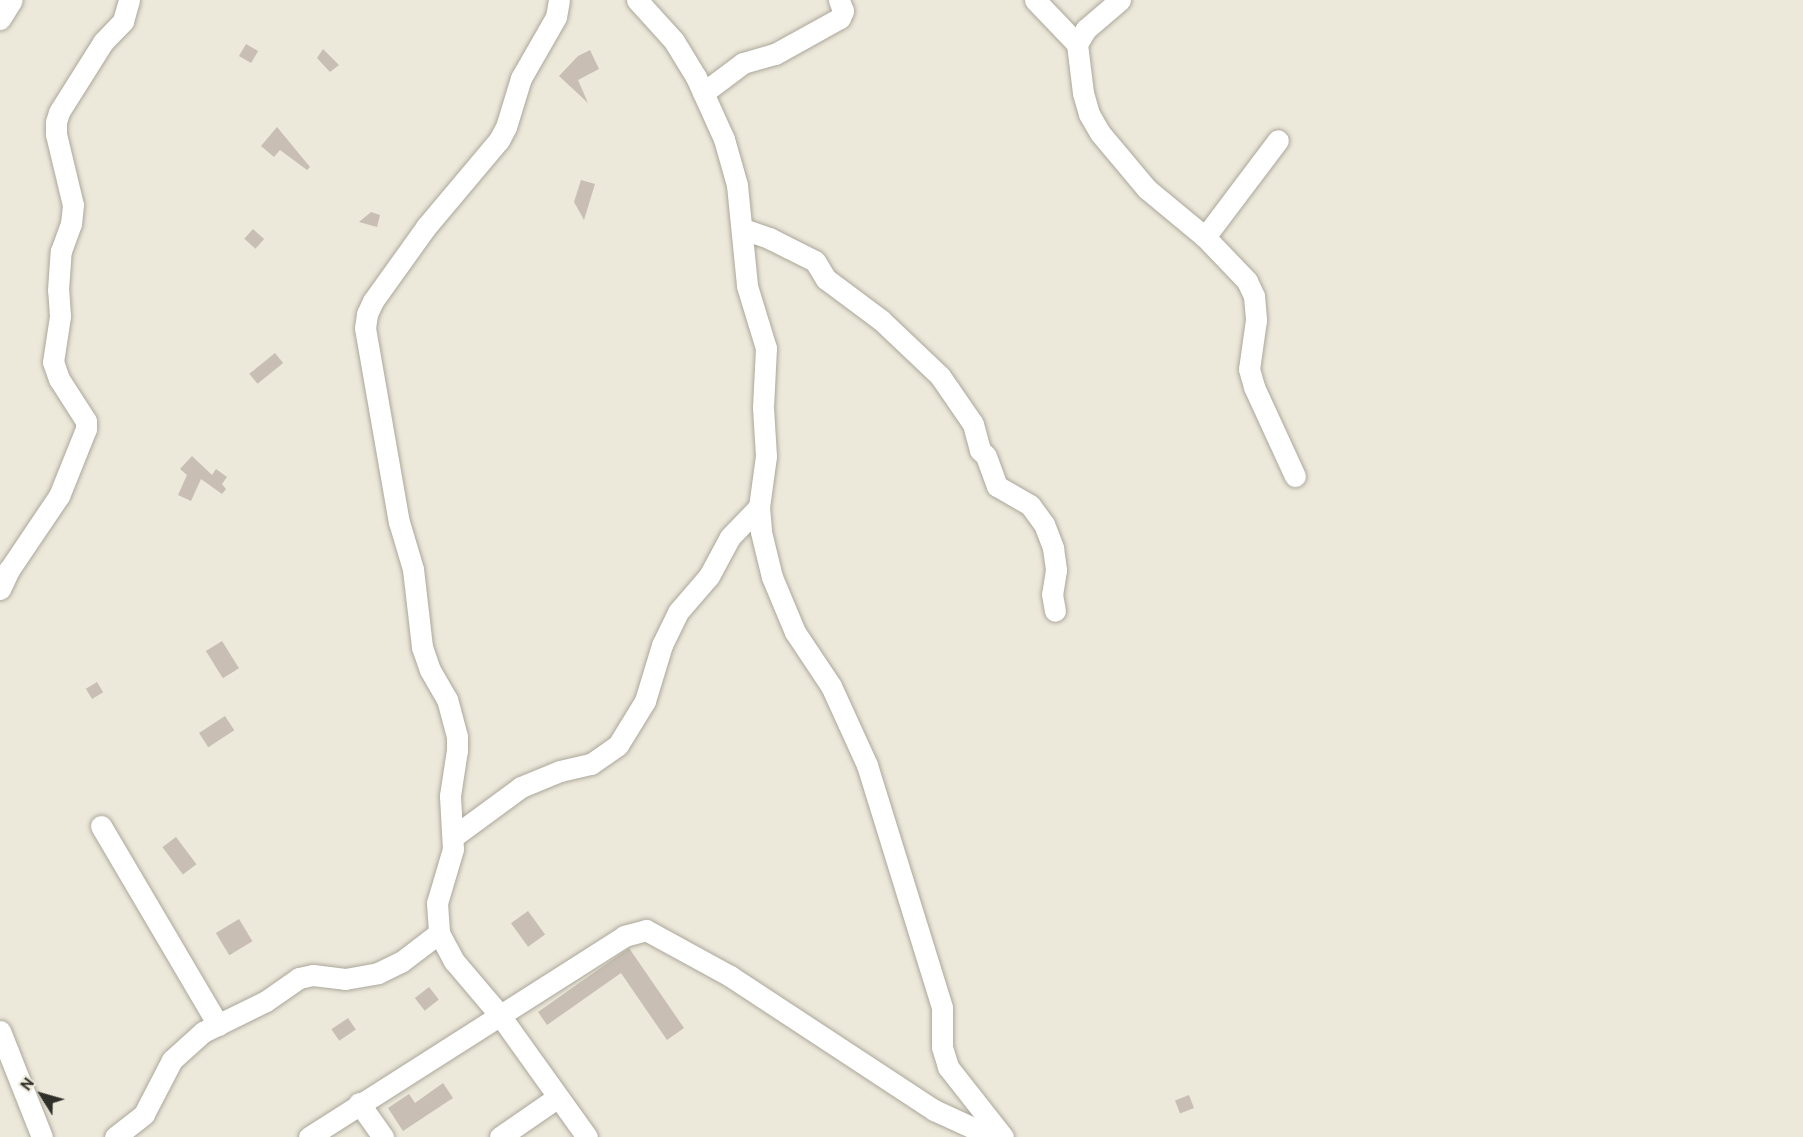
<!DOCTYPE html>
<style>
body{margin:0}
#map{position:relative;width:1803px;height:1137px;overflow:hidden;background:#ece8da;font-family:Cabin,sans-serif}
div>[style]{position:absolute}
.building>*{inset:0;background:#c8beb3;transform-origin:0 0}
.roads{filter:drop-shadow(0 0 2px #aba79a) drop-shadow(0 0 2px #aba79a)}
.minor>*{height:21px;margin:-10.5px;padding:0 10.5px;transform-origin:10.5px;border-radius:10.5px;background:#fff}
span{translate:-50% -50%;white-space:nowrap;text-align:center;line-height:1.15;-webkit-text-stroke:4.5px #ece8da;paint-order:stroke}
.north{position:absolute;left:12px;top:1065px;width:60px;height:60px;-webkit-text-stroke:4px #ece8da;paint-order:stroke;rotate:307deg;font-size:16px;font-weight:700;line-height:24px;text-align:center;color:#312f2a}
.north::after{content:'';display:block;margin:auto;width:21px;height:27px;background:#312f2a;clip-path:polygon(50% 0,100% 100%,50% 72%,0 100%)}
</style>
<div id="map">
<div class="building">
<i style="left:246px;top:44px;width:14px;height:14px;rotate:30deg"></i>
<i style="clip-path:polygon(323px 49px,339px 65px,330px 72px,317px 58px)"></i>
<i style="clip-path:polygon(590px 50px,599px 69px,578px 80px,588px 103px,559px 76px,578px 56px)"></i>
<i style="clip-path:polygon(277px 127px,310px 167px,307px 170px,280px 150px,274px 157px,261px 146px)"></i>
<i style="clip-path:polygon(581px 180px,595px 184px,584px 220px,574px 202px)"></i>
<i style="clip-path:polygon(371px 212px,380px 215px,377px 227px,359px 222px)"></i>
<i style="left:253px;top:229px;width:15px;height:13px;rotate:42deg"></i>
<i style="left:275px;top:353px;width:13px;height:33px;rotate:51deg"></i>
<i style="clip-path:polygon(192px 456px,212px 475px,216px 469px,227px 477px,222px 484px,226px 489px,222px 494px,201px 479px,191px 501px,178px 495px,187px 475px,180px 469px)"></i>
<i style="left:222px;top:641px;width:32px;height:19px;rotate:58deg"></i>
<i style="left:97px;top:682px;width:12px;height:13px;rotate:59deg"></i>
<i style="left:225px;top:716px;width:17px;height:31px;rotate:57deg"></i>
<i style="left:176px;top:837px;width:34px;height:17px;rotate:53deg"></i>
<i style="left:528px;top:911px;width:29px;height:21px;rotate:54deg"></i>
<i style="left:239px;top:919px;width:26px;height:27px;rotate:59deg"></i>
<i style="clip-path:polygon(629px 948px,684px 1028px,667px 1040px,621px 973px,547px 1025px,538px 1012px)"></i>
<i style="left:429px;top:987px;width:16px;height:18px;rotate:52deg"></i>
<i style="left:348px;top:1018px;width:14px;height:20px;rotate:56deg"></i>
<i style="clip-path:polygon(443px 1083px,453px 1098px,403px 1131px,388px 1108px,409px 1094px,415px 1103px)"></i>
<i style="left:1189px;top:1095px;width:14px;height:15px;rotate:69deg"></i>
</div>
<div class="roads">
<div class="minor">
<i style="left:559px;top:0;width:17px;rotate:100deg"></i>
<i style="left:556px;top:17px;width:70px;rotate:119.8deg"></i>
<i style="left:521px;top:78px;width:51px;rotate:107deg"></i>
<i style="left:506px;top:127px;width:15px;rotate:118deg"></i>
<i style="left:499px;top:140px;width:114px;rotate:130deg"></i>
<i style="left:426px;top:227px;width:91px;rotate:125.6deg"></i>
<i style="left:373px;top:301px;width:14px;rotate:115deg"></i>
<i style="left:367px;top:314px;width:14px;rotate:98deg"></i>
<i style="left:365px;top:328px;width:197px;rotate:80.1deg"></i>
<i style="left:399px;top:522px;width:49px;rotate:73.4deg"></i>
<i style="left:413px;top:569px;width:79px;rotate:83.4deg"></i>
<i style="left:422px;top:647px;width:24px;rotate:71deg"></i>
<i style="left:430px;top:670px;width:34px;rotate:60deg"></i>
<i style="left:447px;top:699px;width:38px;rotate:75deg"></i>
<i style="left:457px;top:736px;width:14px;rotate:90deg"></i>
<i style="left:457px;top:750px;width:47px;rotate:98.7deg"></i>
<i style="left:450px;top:796px;width:53px;rotate:86.8deg"></i>
<i style="left:453px;top:849px;width:56px;rotate:106.5deg"></i>
<i style="left:437px;top:903px;width:30px;rotate:86deg"></i>
<i style="left:439px;top:933px;width:32px;rotate:62deg"></i>
<i style="left:454px;top:961px;width:70px;rotate:49.7deg"></i>
<i style="left:499px;top:1014px;width:151px;rotate:54.4deg"></i>
<i style="left:637px;top:0;width:55px;rotate:47.9deg"></i>
<i style="left:674px;top:41px;width:42px;rotate:58.6deg"></i>
<i style="left:696px;top:77px;width:68px;rotate:65.7deg"></i>
<i style="left:724px;top:139px;width:48px;rotate:74.2deg"></i>
<i style="left:737px;top:185px;width:101px;rotate:84.3deg"></i>
<i style="left:747px;top:286px;width:65px;rotate:73deg"></i>
<i style="left:766px;top:348px;width:59px;rotate:92.9deg"></i>
<i style="left:763px;top:407px;width:49px;rotate:86.5deg"></i>
<i style="left:766px;top:456px;width:51px;rotate:97.8deg"></i>
<i style="left:759px;top:507px;width:25px;rotate:85deg"></i>
<i style="left:761px;top:532px;width:46px;rotate:76.3deg"></i>
<i style="left:772px;top:577px;width:60px;rotate:67.3deg"></i>
<i style="left:795px;top:632px;width:65px;rotate:56.3deg"></i>
<i style="left:831px;top:686px;width:87px;rotate:65.5deg"></i>
<i style="left:867px;top:765px;width:254px;rotate:72.8deg"></i>
<i style="left:942px;top:1008px;width:39px;rotate:90deg"></i>
<i style="left:942px;top:1047px;width:21px;rotate:73deg"></i>
<i style="left:948px;top:1067px;width:89px;rotate:51.8deg"></i>
<i style="left:1035px;top:0;width:61px;rotate:46.3deg"></i>
<i style="left:1120px;top:0;width:45px;rotate:139.5deg"></i>
<i style="left:1086px;top:29px;width:17px;rotate:121deg"></i>
<i style="left:1077px;top:44px;width:49px;rotate:83deg"></i>
<i style="left:1083px;top:93px;width:22px;rotate:74deg"></i>
<i style="left:1089px;top:114px;width:22px;rotate:60deg"></i>
<i style="left:1100px;top:133px;width:73px;rotate:50deg"></i>
<i style="left:1147px;top:189px;width:75px;rotate:39.6deg"></i>
<i style="left:1205px;top:237px;width:61px;rotate:46.3deg"></i>
<i style="left:1247px;top:281px;width:17px;rotate:65deg"></i>
<i style="left:1254px;top:296px;width:24px;rotate:85deg"></i>
<i style="left:1256px;top:320px;width:49px;rotate:98.1deg"></i>
<i style="left:1249px;top:369px;width:19px;rotate:74deg"></i>
<i style="left:1254px;top:387px;width:98px;rotate:65.3deg"></i>
<i style="left:0;top:19px;width:22px;rotate:-58deg"></i>
<i style="left:703px;top:93px;width:50px;rotate:-36.9deg"></i>
<i style="left:743px;top:63px;width:33px;rotate:-16deg"></i>
<i style="left:775px;top:54px;width:74px;rotate:-29deg"></i>
<i style="left:840px;top:18px;width:8px;rotate:-67deg"></i>
<i style="left:843px;top:11px;width:12px;rotate:-110deg"></i>
<i style="left:743px;top:229px;width:28px;rotate:19deg"></i>
<i style="left:769px;top:238px;width:51px;rotate:26.6deg"></i>
<i style="left:815px;top:261px;width:21px;rotate:59deg"></i>
<i style="left:826px;top:279px;width:69px;rotate:36.7deg"></i>
<i style="left:881px;top:320px;width:81px;rotate:43.5deg"></i>
<i style="left:940px;top:376px;width:58px;rotate:55.5deg"></i>
<i style="left:973px;top:424px;width:27px;rotate:75deg"></i>
<i style="left:980px;top:450px;width:8px;rotate:45deg"></i>
<i style="left:986px;top:456px;width:32px;rotate:70deg"></i>
<i style="left:997px;top:486px;width:38px;rotate:30deg"></i>
<i style="left:1030px;top:505px;width:24px;rotate:54deg"></i>
<i style="left:1044px;top:524px;width:26px;rotate:69deg"></i>
<i style="left:1053px;top:548px;width:22px;rotate:82deg"></i>
<i style="left:1056px;top:570px;width:24px;rotate:99deg"></i>
<i style="left:1052px;top:594px;width:17px;rotate:80deg"></i>
<i style="left:1205px;top:237px;width:121px;rotate:-53deg"></i>
<i style="left:0;top:589px;width:21px;rotate:-65deg"></i>
<i style="left:9px;top:570px;width:89px;rotate:-56deg"></i>
<i style="left:59px;top:496px;width:72px;rotate:-68.1deg"></i>
<i style="left:86px;top:429px;width:8px;rotate:-90deg"></i>
<i style="left:86px;top:421px;width:50px;rotate:-122.7deg"></i>
<i style="left:59px;top:379px;width:18px;rotate:-109deg"></i>
<i style="left:53px;top:362px;width:47px;rotate:-81.3deg"></i>
<i style="left:60px;top:316px;width:26px;rotate:-94deg"></i>
<i style="left:58px;top:290px;width:39px;rotate:-86deg"></i>
<i style="left:61px;top:251px;width:29px;rotate:-70deg"></i>
<i style="left:71px;top:224px;width:19px;rotate:-84deg"></i>
<i style="left:73px;top:205px;width:73px;rotate:-103.5deg"></i>
<i style="left:56px;top:134px;width:12px;rotate:-90deg"></i>
<i style="left:56px;top:122px;width:10px;rotate:-73deg"></i>
<i style="left:59px;top:112px;width:83px;rotate:-57.8deg"></i>
<i style="left:103px;top:42px;width:29px;rotate:-46deg"></i>
<i style="left:123px;top:21px;width:22px;rotate:-74deg"></i>
<i style="left:101px;top:826px;width:231px;rotate:59.5deg"></i>
<i style="left:453px;top:837px;width:84px;rotate:-36.3deg"></i>
<i style="left:521px;top:787px;width:42px;rotate:-22.3deg"></i>
<i style="left:560px;top:771px;width:32px;rotate:-13deg"></i>
<i style="left:591px;top:764px;width:33px;rotate:-35deg"></i>
<i style="left:618px;top:745px;width:52px;rotate:-58.5deg"></i>
<i style="left:645px;top:701px;width:59px;rotate:-73.1deg"></i>
<i style="left:662px;top:645px;width:37px;rotate:-64deg"></i>
<i style="left:678px;top:612px;width:48px;rotate:-49.3deg"></i>
<i style="left:709px;top:576px;width:44px;rotate:-61.7deg"></i>
<i style="left:730px;top:537px;width:42px;rotate:-46deg"></i>
<i style="left:0;top:1031px;width:114px;rotate:68.4deg"></i>
<i style="left:359px;top:1103px;width:42px;rotate:54.8deg"></i>
<i style="left:115px;top:1137px;width:37px;rotate:-38deg"></i>
<i style="left:144px;top:1114px;width:61px;rotate:-62.6deg"></i>
<i style="left:172px;top:1060px;width:42px;rotate:-42.1deg"></i>
<i style="left:203px;top:1032px;width:70px;rotate:-26.2deg"></i>
<i style="left:266px;top:1001px;width:40px;rotate:-34.9deg"></i>
<i style="left:299px;top:978px;width:14px;rotate:-12deg"></i>
<i style="left:313px;top:975px;width:32px;rotate:7deg"></i>
<i style="left:345px;top:979px;width:34px;rotate:-10deg"></i>
<i style="left:378px;top:973px;width:25px;rotate:-26deg"></i>
<i style="left:401px;top:962px;width:48px;rotate:-37.3deg"></i>
<i style="left:309px;top:1137px;width:374px;rotate:-32.5deg"></i>
<i style="left:624px;top:936px;width:23px;rotate:-15deg"></i>
<i style="left:646px;top:930px;width:96px;rotate:28.7deg"></i>
<i style="left:730px;top:976px;width:244px;rotate:33.3deg"></i>
<i style="left:934px;top:1110px;width:65px;rotate:24.6deg"></i>
<i style="left:500px;top:1137px;width:70px;rotate:-34.6deg"></i>
</div>
</div>
<div class="north">N</div>
</div>
